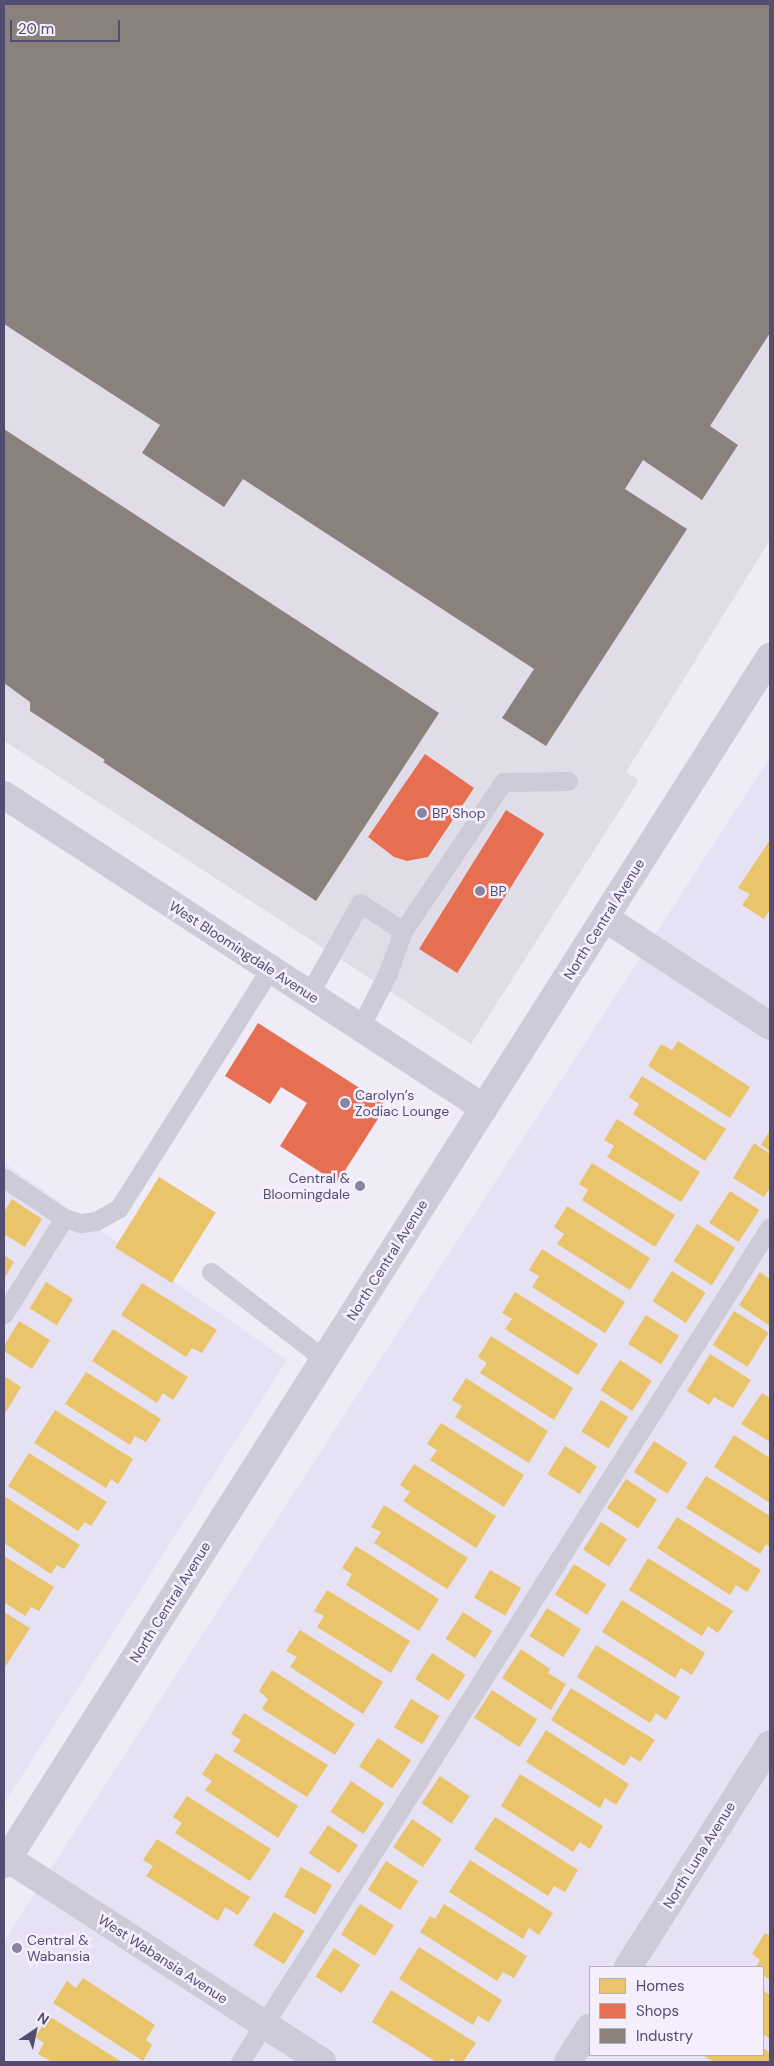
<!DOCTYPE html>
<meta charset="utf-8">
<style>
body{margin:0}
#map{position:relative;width:774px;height:2066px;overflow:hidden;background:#f0ecf7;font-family:"DM Sans",sans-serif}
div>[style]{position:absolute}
.residential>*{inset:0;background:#e7e1f4}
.industrial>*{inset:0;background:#e0dde8}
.homes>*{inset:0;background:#e9c46a;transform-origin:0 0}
.shops>*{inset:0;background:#e76f51;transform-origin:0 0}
.industry>*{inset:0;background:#8a817c}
.lane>*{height:19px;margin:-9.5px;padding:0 9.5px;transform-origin:9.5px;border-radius:9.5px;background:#cdcbd7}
.street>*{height:28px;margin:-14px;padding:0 14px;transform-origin:14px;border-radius:14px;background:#cdcbd7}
.secondary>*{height:28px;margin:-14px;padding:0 14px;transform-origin:14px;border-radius:14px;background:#cdcbd7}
.dots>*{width:14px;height:14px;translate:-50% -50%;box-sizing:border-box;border:2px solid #f4eefd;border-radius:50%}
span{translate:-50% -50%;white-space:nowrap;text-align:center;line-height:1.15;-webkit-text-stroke:5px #f4eefd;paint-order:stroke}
.poi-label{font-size:14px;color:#524e72}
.left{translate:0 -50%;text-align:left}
.right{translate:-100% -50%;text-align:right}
.street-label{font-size:14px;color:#524e72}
.frame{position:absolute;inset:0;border:5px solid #524e72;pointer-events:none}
.legend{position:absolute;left:589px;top:1966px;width:175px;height:90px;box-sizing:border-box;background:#f4eefd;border:1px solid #b3aec5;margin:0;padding:6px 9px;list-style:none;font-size:15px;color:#524e72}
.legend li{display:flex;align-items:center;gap:10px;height:25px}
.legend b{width:25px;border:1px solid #b3aec5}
.north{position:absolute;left:10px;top:2006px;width:50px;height:50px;-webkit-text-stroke:4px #f4eefd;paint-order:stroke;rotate:34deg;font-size:14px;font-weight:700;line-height:20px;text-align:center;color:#524e72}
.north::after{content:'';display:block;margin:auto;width:18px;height:22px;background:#524e72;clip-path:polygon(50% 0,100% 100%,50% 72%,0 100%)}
.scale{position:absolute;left:10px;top:20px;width:110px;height:22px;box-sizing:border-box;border:2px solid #524e72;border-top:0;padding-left:6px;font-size:15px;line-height:18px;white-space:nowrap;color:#524e72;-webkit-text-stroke:4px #f4eefd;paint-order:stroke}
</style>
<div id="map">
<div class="residential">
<i style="clip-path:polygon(evenodd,770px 757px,770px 2062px,4px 2062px,4px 1941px,770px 757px,590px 1967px,763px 1967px,763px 2055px,590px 2055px,590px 1967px)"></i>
<i style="clip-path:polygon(4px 1163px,287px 1360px,4px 1804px)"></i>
</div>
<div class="industrial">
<i style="clip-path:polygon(4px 4px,770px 4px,770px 540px,626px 772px,639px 780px,471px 1044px,4px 741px)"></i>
</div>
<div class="homes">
<i style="clip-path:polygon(770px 840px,770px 910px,764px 919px,742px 905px,750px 894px,738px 888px)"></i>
<i style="clip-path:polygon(678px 1041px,750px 1087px,730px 1118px,648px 1066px,661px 1044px,672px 1050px)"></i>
<i style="clip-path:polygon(642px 1076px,726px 1129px,705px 1161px,633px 1114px,639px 1104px,629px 1097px)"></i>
<i style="clip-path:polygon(617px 1119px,700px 1172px,681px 1202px,607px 1157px,614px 1146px,604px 1140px)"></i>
<i style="clip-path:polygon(770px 1130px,770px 1151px,761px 1145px)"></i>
<i style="clip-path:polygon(754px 1143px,770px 1154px,770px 1188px,764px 1197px,733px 1178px)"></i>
<i style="clip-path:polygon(592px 1163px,675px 1215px,655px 1247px,582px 1200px,588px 1190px,579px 1184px)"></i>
<i style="left:159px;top:1177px;width:67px;height:83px;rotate:32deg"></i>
<i style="left:730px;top:1191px;width:35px;height:38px;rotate:33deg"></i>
<i style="clip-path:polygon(12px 1199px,42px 1219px,25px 1247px,4px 1234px,4px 1212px)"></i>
<i style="clip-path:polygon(567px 1206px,650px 1258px,630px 1290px,557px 1244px,564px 1234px,554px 1227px)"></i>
<i style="left:697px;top:1224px;width:45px;height:44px;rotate:32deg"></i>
<i style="clip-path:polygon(542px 1249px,625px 1302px,605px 1333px,532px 1287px,539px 1276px,529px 1270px)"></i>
<i style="clip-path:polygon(4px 1255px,14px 1262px,4px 1279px)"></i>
<i style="left:672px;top:1271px;width:40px;height:36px;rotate:33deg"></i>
<i style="clip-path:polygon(760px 1272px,770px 1279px,770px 1326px,739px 1305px)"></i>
<i style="left:46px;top:1282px;width:32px;height:31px;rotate:32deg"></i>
<i style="clip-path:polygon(142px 1283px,217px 1330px,202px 1353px,192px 1348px,186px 1357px,121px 1315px)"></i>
<i style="clip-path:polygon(515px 1292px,598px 1344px,578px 1375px,505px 1329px,512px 1319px,502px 1313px)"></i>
<i style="left:734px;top:1311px;width:41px;height:40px;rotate:32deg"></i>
<i style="left:646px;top:1315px;width:39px;height:34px;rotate:32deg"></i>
<i style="clip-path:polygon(19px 1321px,50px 1340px,32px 1369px,4px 1351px,4px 1346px)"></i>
<i style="clip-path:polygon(113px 1329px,188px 1377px,173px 1400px,163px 1393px,157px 1403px,92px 1361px)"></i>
<i style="clip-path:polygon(491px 1336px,573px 1388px,554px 1420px,480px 1373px,487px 1363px,478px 1357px)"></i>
<i style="clip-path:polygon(710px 1354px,751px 1380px,733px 1408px,714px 1397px,709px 1405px,687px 1391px)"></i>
<i style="left:620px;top:1360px;width:38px;height:36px;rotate:33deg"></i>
<i style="clip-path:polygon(86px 1372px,161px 1419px,146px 1442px,135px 1436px,130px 1445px,65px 1404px)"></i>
<i style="clip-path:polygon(4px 1376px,21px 1387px,4px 1415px)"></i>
<i style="clip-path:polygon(466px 1378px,548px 1431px,529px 1463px,455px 1417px,462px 1406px,452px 1400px)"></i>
<i style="clip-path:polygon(762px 1393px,770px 1398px,770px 1442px,741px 1424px)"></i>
<i style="left:601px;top:1400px;width:32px;height:37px;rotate:32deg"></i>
<i style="clip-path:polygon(55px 1410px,133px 1459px,118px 1484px,111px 1479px,106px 1488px,34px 1443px)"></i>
<i style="clip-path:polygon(441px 1423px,524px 1475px,504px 1507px,430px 1460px,437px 1450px,427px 1444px)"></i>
<i style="clip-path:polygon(734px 1435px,770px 1458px,770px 1503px,714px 1467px)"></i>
<i style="left:654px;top:1441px;width:40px;height:37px;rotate:33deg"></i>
<i style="left:565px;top:1446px;width:38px;height:33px;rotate:32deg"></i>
<i style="clip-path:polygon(29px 1453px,107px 1502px,91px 1526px,85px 1522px,78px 1531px,8px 1486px)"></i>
<i style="clip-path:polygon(414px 1464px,496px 1516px,476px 1548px,403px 1501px,410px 1492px,400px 1485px)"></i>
<i style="clip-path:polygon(706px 1476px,770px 1516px,770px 1547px,766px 1544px,760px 1554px,686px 1508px)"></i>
<i style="left:626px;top:1479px;width:37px;height:35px;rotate:33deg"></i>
<i style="clip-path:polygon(4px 1496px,80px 1545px,64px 1569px,57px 1565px,51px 1574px,4px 1543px)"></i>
<i style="clip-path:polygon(384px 1505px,468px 1558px,447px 1589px,374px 1543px,381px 1532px,371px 1527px)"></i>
<i style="clip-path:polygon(677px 1517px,761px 1570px,747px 1592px,736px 1585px,730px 1595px,657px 1548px)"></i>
<i style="left:601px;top:1522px;width:31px;height:33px;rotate:33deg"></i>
<i style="clip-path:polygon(356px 1546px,439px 1599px,419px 1631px,346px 1585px,352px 1574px,342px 1568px)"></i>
<i style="clip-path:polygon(4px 1556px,54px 1587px,39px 1611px,31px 1607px,25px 1616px,4px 1602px)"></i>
<i style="clip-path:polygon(648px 1558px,733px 1611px,718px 1633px,708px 1626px,702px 1636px,629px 1590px)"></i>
<i style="left:574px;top:1564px;width:38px;height:36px;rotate:32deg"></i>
<i style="left:490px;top:1570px;width:36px;height:32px;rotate:30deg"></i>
<i style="clip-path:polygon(327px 1590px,410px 1641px,391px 1673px,317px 1627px,324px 1616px,314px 1611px)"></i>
<i style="clip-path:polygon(622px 1600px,705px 1653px,692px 1675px,681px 1668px,675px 1678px,602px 1632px)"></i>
<i style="left:547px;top:1608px;width:40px;height:33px;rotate:32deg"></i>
<i style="clip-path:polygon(4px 1612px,30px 1628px,5px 1667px,4px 1666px)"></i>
<i style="left:463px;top:1612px;width:35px;height:32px;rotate:33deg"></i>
<i style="clip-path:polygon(300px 1630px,383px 1682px,363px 1714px,290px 1667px,297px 1657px,286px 1651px)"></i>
<i style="clip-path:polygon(596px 1645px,680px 1697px,666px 1720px,656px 1713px,650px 1723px,577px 1677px)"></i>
<i style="clip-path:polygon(521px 1649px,550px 1669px,548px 1673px,566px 1684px,551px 1710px,502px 1678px)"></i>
<i style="left:432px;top:1653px;width:40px;height:31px;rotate:33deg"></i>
<i style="clip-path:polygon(272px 1670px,355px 1724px,335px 1755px,262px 1709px,268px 1699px,259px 1691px)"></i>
<i style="clip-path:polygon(571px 1688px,655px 1740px,640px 1762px,631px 1756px,624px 1766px,551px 1720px)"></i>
<i style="left:492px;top:1690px;width:54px;height:33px;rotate:33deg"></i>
<i style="left:411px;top:1699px;width:33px;height:33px;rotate:31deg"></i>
<i style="clip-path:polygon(244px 1713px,328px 1765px,307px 1797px,233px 1751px,241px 1740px,231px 1734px)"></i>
<i style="clip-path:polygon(546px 1730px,629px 1784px,616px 1805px,605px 1798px,600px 1808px,526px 1762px)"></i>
<i style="left:378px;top:1738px;width:40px;height:34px;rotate:34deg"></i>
<i style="clip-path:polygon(216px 1753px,298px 1806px,278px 1838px,205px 1790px,212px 1781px,202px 1774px)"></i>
<i style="clip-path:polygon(520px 1774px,603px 1826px,590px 1849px,580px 1842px,573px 1852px,501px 1806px)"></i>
<i style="left:440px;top:1776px;width:36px;height:33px;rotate:34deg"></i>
<i style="left:351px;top:1781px;width:40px;height:37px;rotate:34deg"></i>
<i style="clip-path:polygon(187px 1796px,271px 1849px,250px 1881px,175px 1833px,182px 1823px,173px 1817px)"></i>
<i style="clip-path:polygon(495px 1817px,578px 1870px,565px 1892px,554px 1886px,548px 1896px,474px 1849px)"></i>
<i style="left:412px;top:1819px;width:36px;height:34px;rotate:34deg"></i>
<i style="left:328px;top:1825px;width:36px;height:34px;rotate:34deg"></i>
<i style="clip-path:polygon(157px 1839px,250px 1897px,238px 1915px,225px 1907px,218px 1921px,146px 1876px,153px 1866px,143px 1860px)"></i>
<i style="clip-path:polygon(470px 1860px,553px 1913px,539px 1935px,529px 1928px,523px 1939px,449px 1892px)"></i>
<i style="left:386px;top:1861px;width:38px;height:34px;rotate:32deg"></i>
<i style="left:301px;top:1867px;width:36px;height:34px;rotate:30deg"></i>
<i style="left:360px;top:1904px;width:40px;height:36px;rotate:32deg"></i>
<i style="clip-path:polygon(444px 1904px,527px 1956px,514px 1978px,503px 1972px,497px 1981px,420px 1932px,430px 1916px,435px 1919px)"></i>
<i style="left:274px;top:1912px;width:36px;height:39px;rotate:32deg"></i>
<i style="clip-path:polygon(765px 1933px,770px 1936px,770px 1980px,763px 1975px,763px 1967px,756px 1967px,760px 1960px,752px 1954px)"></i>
<i style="clip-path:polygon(419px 1947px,502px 2000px,489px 2022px,478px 2016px,473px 2025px,399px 1979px)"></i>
<i style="left:334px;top:1948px;width:31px;height:34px;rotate:33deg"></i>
<i style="clip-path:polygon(83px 1978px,155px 2025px,146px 2040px,152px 2045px,143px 2061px,53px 2003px,67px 1981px,76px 1988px)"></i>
<i style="clip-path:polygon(391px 1990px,476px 2043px,463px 2062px,457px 2062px,451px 2058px,449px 2062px,436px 2062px,372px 2022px)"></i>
<i style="clip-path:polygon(763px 1990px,770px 1995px,770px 2039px,763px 2034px)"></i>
<i style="clip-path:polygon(49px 2016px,122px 2062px,52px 2062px,38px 2054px,44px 2043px,35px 2037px)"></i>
<i style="clip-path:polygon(763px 2048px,770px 2053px,770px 2062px,714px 2062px,702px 2055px,763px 2055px)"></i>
</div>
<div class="shops">
<i style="clip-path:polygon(425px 754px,474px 788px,428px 857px,407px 861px,394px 857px,368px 837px)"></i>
<i style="left:506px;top:810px;width:45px;height:164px;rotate:32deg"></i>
<i style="clip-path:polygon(258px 1023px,383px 1103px,383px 1111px,337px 1183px,280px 1146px,307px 1103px,281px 1087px,270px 1104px,225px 1076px)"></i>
</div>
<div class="industry">
<i style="clip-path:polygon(4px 4px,770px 4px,770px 333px,710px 426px,738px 445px,702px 500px,643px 460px,625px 489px,687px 529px,546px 746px,502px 718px,534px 669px,243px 479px,224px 507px,142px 453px,160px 425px,4px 324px)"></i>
<i style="clip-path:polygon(4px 429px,439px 713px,316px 901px,103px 762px,105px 760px,30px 711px,30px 702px,4px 683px)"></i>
</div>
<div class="lane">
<i style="left:309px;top:994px;width:104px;rotate:-60.7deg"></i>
<i style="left:360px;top:903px;width:51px;rotate:33.1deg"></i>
<i style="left:360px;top:1027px;width:59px;rotate:-62.6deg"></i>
<i style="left:387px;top:975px;width:47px;rotate:-70deg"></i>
<i style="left:403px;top:931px;width:179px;rotate:-56.1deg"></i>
<i style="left:503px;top:782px;width:65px;rotate:-0.9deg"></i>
<i style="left:4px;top:1178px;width:72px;rotate:33.7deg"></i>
<i style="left:64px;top:1218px;width:17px;rotate:17deg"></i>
<i style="left:80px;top:1223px;width:16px;rotate:-7deg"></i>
<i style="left:96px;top:1221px;width:26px;rotate:-29deg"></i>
<i style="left:119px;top:1208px;width:283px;rotate:-57.7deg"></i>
<i style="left:211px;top:1272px;width:143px;rotate:37.6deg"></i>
<i style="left:4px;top:1314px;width:113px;rotate:-58deg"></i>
<i style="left:240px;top:2062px;width:989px;rotate:-57.6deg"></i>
</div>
<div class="street">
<i style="left:4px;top:795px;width:573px;rotate:33.11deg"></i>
<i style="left:605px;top:918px;width:197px;rotate:33.2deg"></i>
<i style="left:4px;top:1856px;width:379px;rotate:32.9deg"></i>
<i style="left:628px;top:1967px;width:264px;rotate:-57.5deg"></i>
<i style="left:568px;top:2062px;width:41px;rotate:-57.8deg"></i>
</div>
<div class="secondary">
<i style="left:4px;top:1864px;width:1430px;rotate:-57.6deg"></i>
</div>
<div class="dots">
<i style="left:422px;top:813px;background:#8985a1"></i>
<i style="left:480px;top:891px;background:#8985a1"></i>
<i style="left:345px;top:1103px;background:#8985a1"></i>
<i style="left:360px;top:1186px;background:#8985a1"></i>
<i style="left:17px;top:1948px;background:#8985a1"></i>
</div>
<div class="poi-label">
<span class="left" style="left:432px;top:813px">BP Shop</span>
<span class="left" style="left:490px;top:891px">BP</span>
<span class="left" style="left:355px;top:1103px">Carolyn’s<br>Zodiac Lounge</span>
<span class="right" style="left:350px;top:1186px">Central &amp;<br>Bloomingdale</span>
<span class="left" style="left:27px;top:1948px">Central &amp;<br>Wabansia</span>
</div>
<div class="street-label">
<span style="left:604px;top:919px;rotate:-58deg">North Central Avenue</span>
<span style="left:244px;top:952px;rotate:33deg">West Bloomingdale Avenue</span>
<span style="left:387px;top:1260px;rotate:-58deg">North Central Avenue</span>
<span style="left:170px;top:1602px;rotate:-58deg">North Central Avenue</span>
<span style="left:699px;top:1855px;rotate:-58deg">North Luna Avenue</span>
<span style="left:163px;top:1959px;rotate:33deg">West Wabansia Avenue</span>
</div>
<div class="frame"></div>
<ul class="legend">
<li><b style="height:14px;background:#e9c46a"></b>Homes</li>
<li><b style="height:14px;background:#e76f51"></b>Shops</li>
<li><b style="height:14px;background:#8a817c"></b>Industry</li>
</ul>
<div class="north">N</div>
<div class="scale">20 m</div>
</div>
